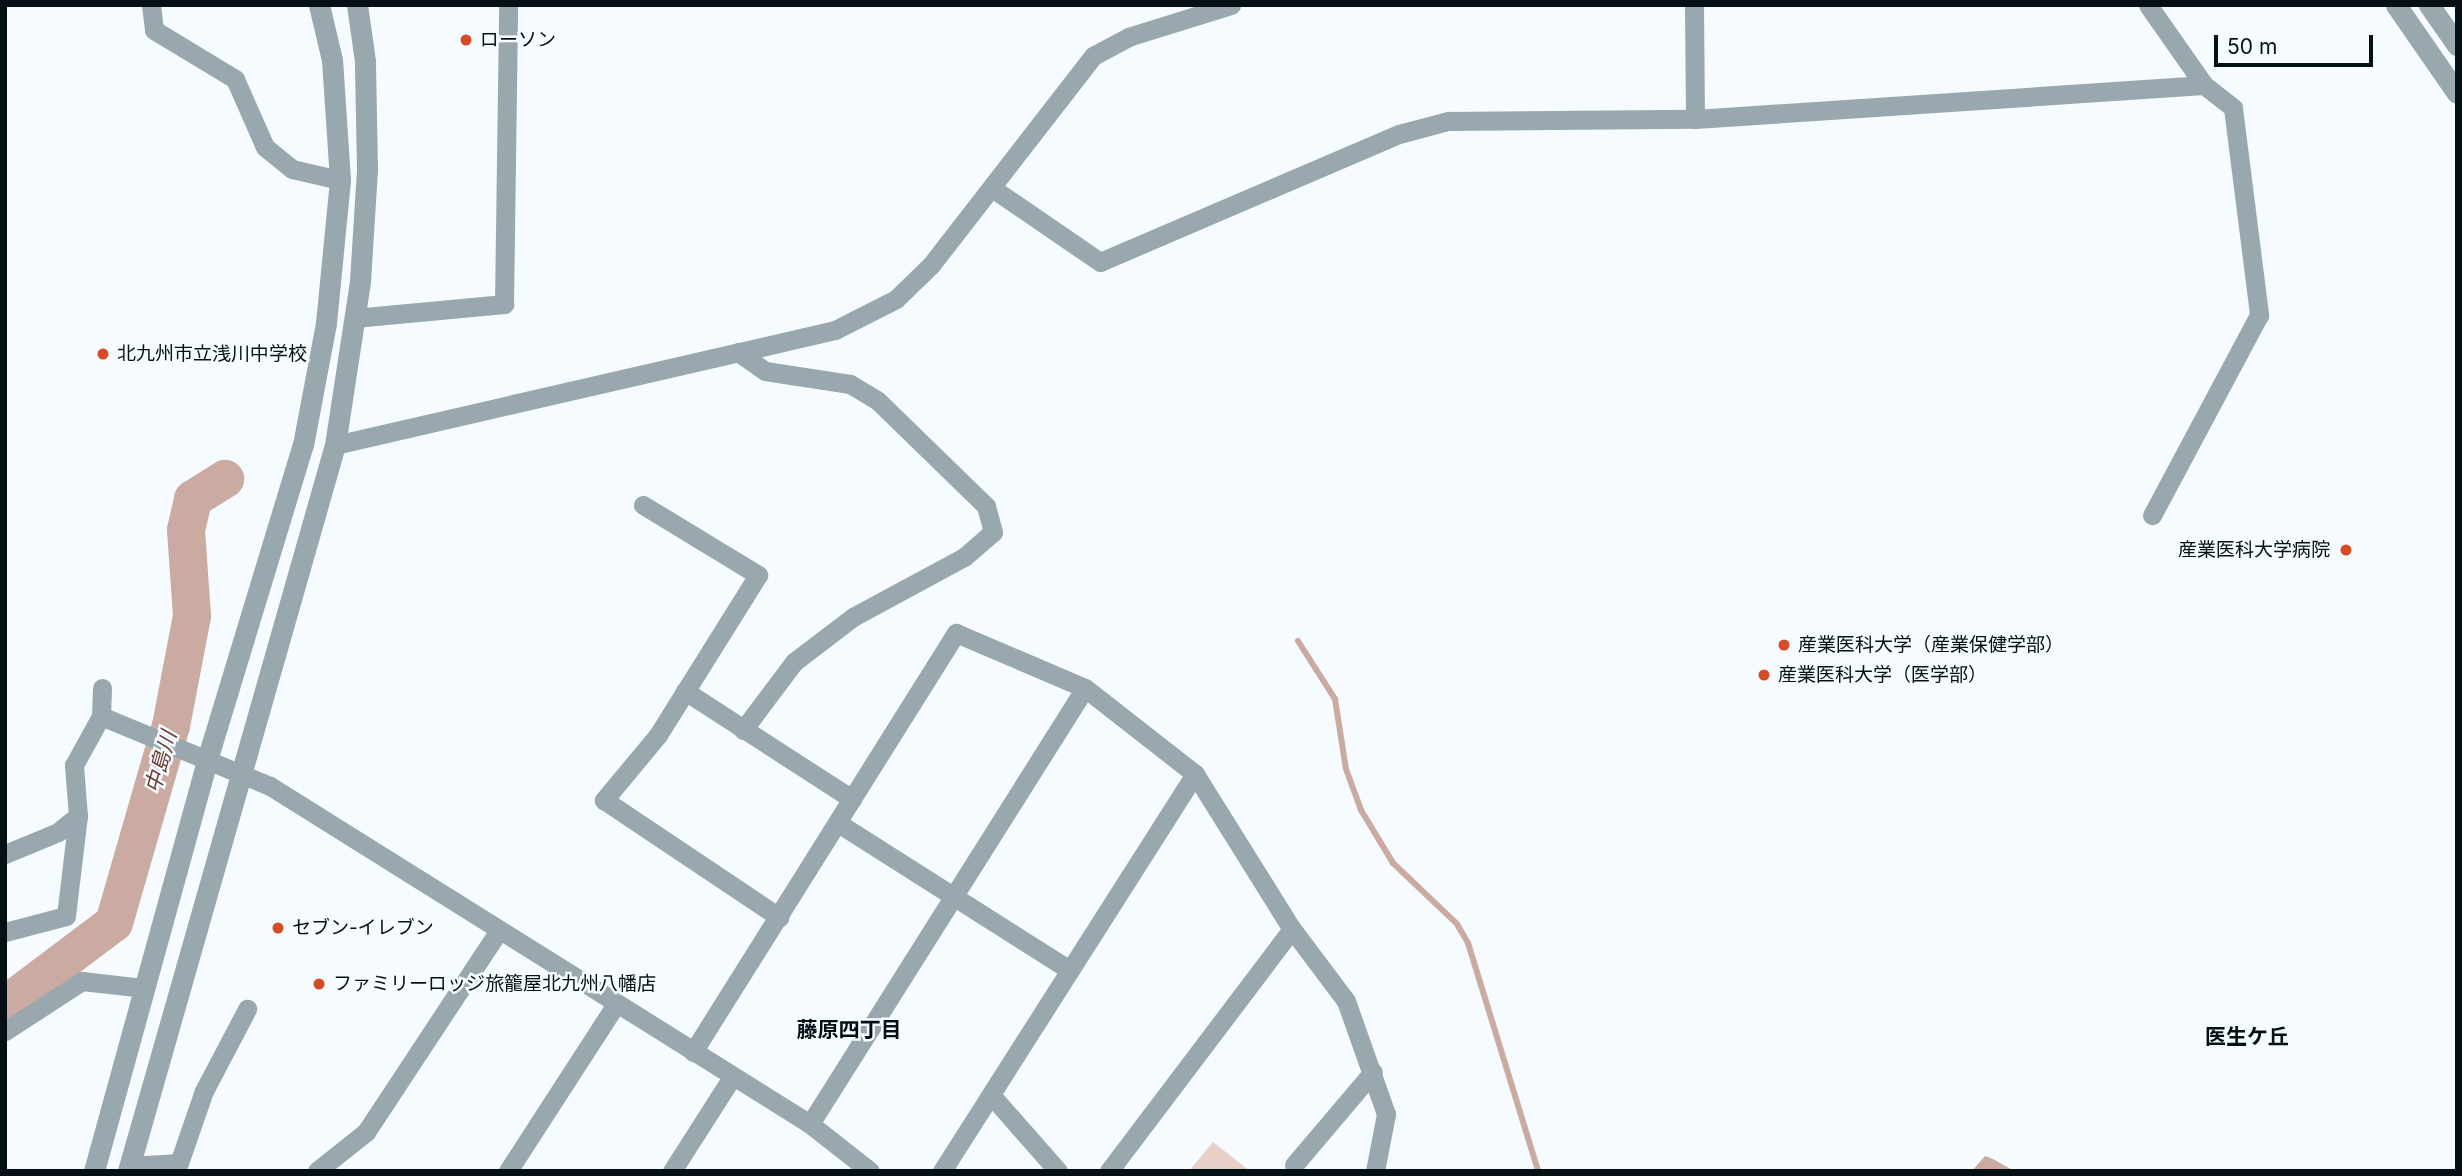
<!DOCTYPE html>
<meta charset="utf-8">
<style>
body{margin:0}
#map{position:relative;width:2462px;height:1176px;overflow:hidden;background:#f5fbfe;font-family:Inter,"Noto Sans JP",sans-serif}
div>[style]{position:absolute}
.green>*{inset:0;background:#e8d0c9}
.water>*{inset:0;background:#cbaaa1}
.stream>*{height:6px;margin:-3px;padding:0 3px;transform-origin:3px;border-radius:3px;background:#cbaaa1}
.river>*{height:38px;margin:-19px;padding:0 19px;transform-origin:19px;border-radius:19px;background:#cbaaa1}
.minor>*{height:19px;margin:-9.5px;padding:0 9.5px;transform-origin:9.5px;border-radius:9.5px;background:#99a7ae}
.tertiary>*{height:21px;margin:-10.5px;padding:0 10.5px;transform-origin:10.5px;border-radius:10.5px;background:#99a7ae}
.dots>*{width:19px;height:19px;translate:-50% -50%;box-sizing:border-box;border:4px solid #f5fbfe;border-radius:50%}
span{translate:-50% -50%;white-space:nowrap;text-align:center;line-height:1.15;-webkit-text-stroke:5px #f5fbfe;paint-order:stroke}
.poi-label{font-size:19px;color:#051014}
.left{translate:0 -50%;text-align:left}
.right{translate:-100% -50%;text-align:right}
.water-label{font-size:21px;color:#69392d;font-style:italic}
.neighbourhood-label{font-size:21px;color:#051014;font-weight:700}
.frame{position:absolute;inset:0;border:7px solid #051014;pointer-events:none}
.scale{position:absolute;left:2214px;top:35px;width:159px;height:32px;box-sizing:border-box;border:4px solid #051014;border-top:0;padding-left:9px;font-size:21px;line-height:24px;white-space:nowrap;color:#051014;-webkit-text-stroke:5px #f5fbfe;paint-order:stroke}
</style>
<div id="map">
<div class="green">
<i style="clip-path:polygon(1213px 1142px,1250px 1171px,1189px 1171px)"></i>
</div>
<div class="water">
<i style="clip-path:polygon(1985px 1156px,1993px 1159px,2014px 1171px,1972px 1171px)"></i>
</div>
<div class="stream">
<i style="left:1298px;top:641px;width:69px;rotate:57.5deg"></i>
<i style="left:1335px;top:699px;width:71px;rotate:81.1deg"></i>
<i style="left:1346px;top:769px;width:44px;rotate:69.9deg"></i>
<i style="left:1361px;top:810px;width:62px;rotate:58.9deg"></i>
<i style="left:1393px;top:863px;width:88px;rotate:43.6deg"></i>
<i style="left:1457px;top:924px;width:22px;rotate:60deg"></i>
<i style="left:1468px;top:943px;width:239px;rotate:72.9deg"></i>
</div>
<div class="river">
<i style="left:5px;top:1005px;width:136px;rotate:-37deg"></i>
<i style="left:114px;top:923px;width:205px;rotate:-73.9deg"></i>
<i style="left:171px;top:726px;width:112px;rotate:-79.2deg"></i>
<i style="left:192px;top:616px;width:86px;rotate:-94deg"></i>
<i style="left:186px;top:530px;width:32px;rotate:-77deg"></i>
<i style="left:193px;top:499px;width:38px;rotate:-32deg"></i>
</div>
<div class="minor">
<i style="left:151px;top:5px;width:25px;rotate:83deg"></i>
<i style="left:154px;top:30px;width:95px;rotate:31.2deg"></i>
<i style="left:235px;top:79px;width:74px;rotate:66.2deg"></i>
<i style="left:265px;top:147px;width:35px;rotate:39deg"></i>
<i style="left:292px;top:169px;width:49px;rotate:12.9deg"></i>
<i style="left:1694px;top:5px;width:114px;rotate:89.5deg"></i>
<i style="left:2148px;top:5px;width:98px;rotate:55deg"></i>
<i style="left:2204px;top:85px;width:37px;rotate:38deg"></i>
<i style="left:2233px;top:108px;width:209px;rotate:82.8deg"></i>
<i style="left:2259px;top:315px;width:227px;rotate:118.1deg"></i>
<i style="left:992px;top:188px;width:131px;rotate:34.4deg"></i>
<i style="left:1100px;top:262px;width:325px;rotate:-23.2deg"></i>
<i style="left:1399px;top:134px;width:51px;rotate:-14.9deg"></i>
<i style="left:1448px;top:121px;width:247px;rotate:-0.5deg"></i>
<i style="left:1695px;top:119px;width:510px;rotate:-3.82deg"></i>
<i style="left:354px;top:318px;width:151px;rotate:-5.3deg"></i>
<i style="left:504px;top:304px;width:299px;rotate:-89.2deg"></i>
<i style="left:738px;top:352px;width:33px;rotate:35deg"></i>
<i style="left:765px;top:371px;width:86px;rotate:8.7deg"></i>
<i style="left:850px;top:384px;width:31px;rotate:31deg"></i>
<i style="left:877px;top:400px;width:152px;rotate:44.2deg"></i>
<i style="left:986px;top:506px;width:27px;rotate:75deg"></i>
<i style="left:993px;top:532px;width:38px;rotate:139deg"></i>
<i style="left:964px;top:557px;width:126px;rotate:151.6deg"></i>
<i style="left:853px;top:617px;width:74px;rotate:142.7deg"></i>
<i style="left:794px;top:662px;width:85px;rotate:126.9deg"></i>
<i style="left:335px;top:445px;width:513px;rotate:-12.95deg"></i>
<i style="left:835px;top:330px;width:68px;rotate:-26.9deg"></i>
<i style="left:896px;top:299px;width:49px;rotate:-44.2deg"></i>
<i style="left:931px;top:265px;width:264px;rotate:-52.2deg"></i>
<i style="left:1093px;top:56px;width:40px;rotate:-28deg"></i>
<i style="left:1128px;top:37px;width:108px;rotate:-17.3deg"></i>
<i style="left:643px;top:505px;width:135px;rotate:31.3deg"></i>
<i style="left:758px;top:575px;width:189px;rotate:122deg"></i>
<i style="left:658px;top:735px;width:85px;rotate:129.7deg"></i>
<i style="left:604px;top:800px;width:211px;rotate:33.8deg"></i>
<i style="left:102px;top:688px;width:28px;rotate:92deg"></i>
<i style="left:101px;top:716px;width:183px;rotate:22.5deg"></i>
<i style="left:270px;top:786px;width:637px;rotate:32.04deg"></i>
<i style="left:810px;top:1124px;width:76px;rotate:38.1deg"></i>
<i style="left:685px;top:691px;width:199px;rotate:32.9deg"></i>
<i style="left:838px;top:823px;width:272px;rotate:32.4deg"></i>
<i style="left:5px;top:854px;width:57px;rotate:-22.5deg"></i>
<i style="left:58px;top:832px;width:26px;rotate:-39deg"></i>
<i style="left:5px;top:932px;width:63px;rotate:-14.7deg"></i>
<i style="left:66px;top:916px;width:101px;rotate:-83.2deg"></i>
<i style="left:78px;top:816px;width:51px;rotate:-94.5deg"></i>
<i style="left:74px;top:765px;width:56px;rotate:-61.1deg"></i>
<i style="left:5px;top:1031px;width:92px;rotate:-33deg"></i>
<i style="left:82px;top:981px;width:61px;rotate:6.5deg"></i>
<i style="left:693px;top:1052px;width:495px;rotate:-57.9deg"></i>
<i style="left:956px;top:633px;width:140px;rotate:23.1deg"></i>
<i style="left:1085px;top:688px;width:140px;rotate:38deg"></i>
<i style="left:1195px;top:774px;width:183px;rotate:58deg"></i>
<i style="left:1292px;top:929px;width:90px;rotate:53.1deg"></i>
<i style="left:1346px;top:1001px;width:120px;rotate:70.5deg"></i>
<i style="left:1386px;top:1114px;width:58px;rotate:100.9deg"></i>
<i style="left:992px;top:1096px;width:100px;rotate:48.7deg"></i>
<i style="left:810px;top:1124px;width:515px;rotate:-57.76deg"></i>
<i style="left:1294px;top:1165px;width:122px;rotate:-49.7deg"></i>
<i style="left:129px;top:1166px;width:50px;rotate:-3.4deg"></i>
<i style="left:179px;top:1163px;width:76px;rotate:-70.9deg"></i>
<i style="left:204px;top:1091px;width:93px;rotate:-62.3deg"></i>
<i style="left:317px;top:1171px;width:63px;rotate:-38.5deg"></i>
<i style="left:366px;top:1132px;width:242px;rotate:-56.6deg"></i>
<i style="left:508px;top:1171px;width:199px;rotate:-57.1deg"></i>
<i style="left:672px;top:1171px;width:112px;rotate:-57.4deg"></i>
<i style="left:942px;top:1171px;width:471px;rotate:-57.5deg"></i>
<i style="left:1109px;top:1171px;width:303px;rotate:-52.9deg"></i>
</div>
<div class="tertiary">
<i style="left:2396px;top:5px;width:107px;rotate:55.3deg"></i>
<i style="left:2429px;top:5px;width:49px;rotate:55deg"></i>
<i style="left:94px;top:1171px;width:426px;rotate:-74.6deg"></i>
<i style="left:207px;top:760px;width:329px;rotate:-73.1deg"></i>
<i style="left:303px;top:445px;width:124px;rotate:-79.3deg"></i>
<i style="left:326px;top:323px;width:144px;rotate:-84.4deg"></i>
<i style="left:340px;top:180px;width:120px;rotate:-93.8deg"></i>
<i style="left:332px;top:60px;width:57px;rotate:-103.3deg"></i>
<i style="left:128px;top:1171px;width:755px;rotate:-74.09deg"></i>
<i style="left:335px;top:445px;width:166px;rotate:-81.3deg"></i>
<i style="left:360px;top:281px;width:112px;rotate:-86.4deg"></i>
<i style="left:367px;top:169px;width:108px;rotate:-91.1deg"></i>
<i style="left:365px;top:61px;width:57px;rotate:-98.1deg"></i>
</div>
<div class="dots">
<i style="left:466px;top:40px;background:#d44b25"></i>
<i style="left:103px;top:354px;background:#d44b25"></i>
<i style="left:2346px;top:550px;background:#d44b25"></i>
<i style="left:1784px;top:645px;background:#d44b25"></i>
<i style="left:1764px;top:675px;background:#d44b25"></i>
<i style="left:278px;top:928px;background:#d44b25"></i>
<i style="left:319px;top:984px;background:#d44b25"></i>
</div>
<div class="poi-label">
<span class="left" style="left:480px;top:40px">ローソン</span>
<span class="left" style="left:117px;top:354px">北九州市立浅川中学校</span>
<span class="right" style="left:2330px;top:550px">産業医科大学病院</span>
<span class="left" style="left:1798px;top:645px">産業医科大学（産業保健学部）</span>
<span class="left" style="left:1778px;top:675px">産業医科大学（医学部）</span>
<span class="left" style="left:292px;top:928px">セブン-イレブン</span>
<span class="left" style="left:333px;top:984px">ファミリーロッジ旅籠屋北九州八幡店</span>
</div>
<div class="water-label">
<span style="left:161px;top:762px;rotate:-74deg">中島川</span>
</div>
<div class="neighbourhood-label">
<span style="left:849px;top:1030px">藤原四丁目</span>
<span style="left:2247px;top:1037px">医生ケ丘</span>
</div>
<div class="frame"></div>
<div class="scale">50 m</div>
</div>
